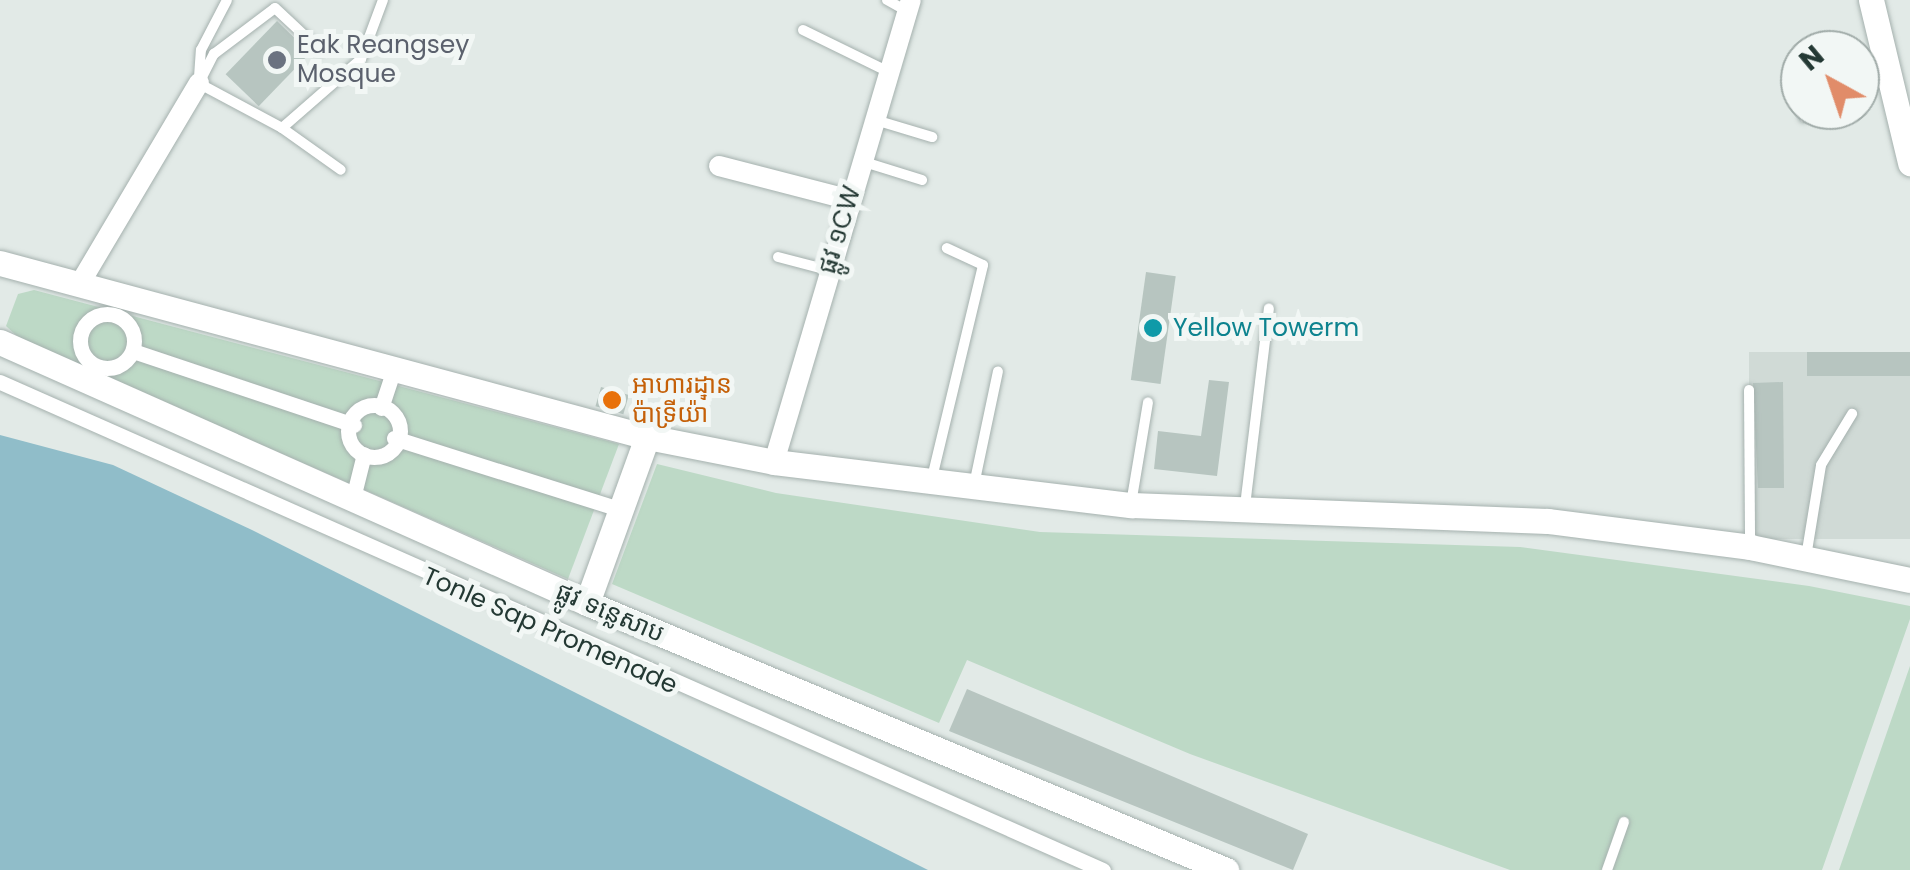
<!DOCTYPE html>
<meta charset="utf-8">
<style>
body{margin:0}
#map{position:relative;width:1910px;height:870px;overflow:hidden;background:#e2eae7;font-family:Poppins,"Noto Sans Khmer",sans-serif}
div>[style]{position:absolute}
.built>*{inset:0;background:#d0dad6;transform-origin:0 0}
.green>*{inset:0;background:#bdd9c6}
.water>*{inset:0;background:#90bdc9}
.building>*{inset:0;background:#b7c5c0;transform-origin:0 0}
.roads{filter:drop-shadow(0 0 2px #a5b1ae) drop-shadow(0 0 2px #a5b1ae)}
.service>*{height:10px;margin:-5px;padding:0 5px;transform-origin:5px;border-radius:5px;background:#fff}
.pedestrian>*{height:15px;margin:-7.5px;padding:0 7.5px;transform-origin:7.5px;border-radius:7.5px;background:#fff}
.pedestrian>.ring{margin:-7.5px;padding:0;box-sizing:content-box;background:none;border:15px solid #fff;border-radius:50%}
.minor>*{height:20px;margin:-10px;padding:0 10px;transform-origin:10px;border-radius:10px;background:#fff}
.tertiary>*{height:25px;margin:-12.5px;padding:0 12.5px;transform-origin:12.5px;border-radius:12.5px;background:#fff}
.dots>*{width:28px;height:28px;translate:-50% -50%;box-sizing:border-box;border:5px solid #f2f7f5;border-radius:50%}
span{translate:-50% -50%;white-space:nowrap;text-align:center;line-height:1.15;-webkit-text-stroke:10px #f2f7f5;paint-order:stroke}
.worship-label{font-size:25px;color:#5b616d}
.left{translate:0 -50%;text-align:left}
.street-label{font-size:25px;color:#243934}
.culture-label{font-size:25px;color:#0d838f}
.food-label{font-size:25px;color:#c56008}
.north{position:absolute;left:1780px;top:30px;width:100px;height:100px;box-sizing:border-box;background:#f2f7f5;border:2px solid #a0aba8;border-radius:50%;rotate:320deg;font-size:28px;font-weight:700;line-height:40px;text-align:center;color:#243934}
.north::after{content:'';display:block;margin:auto;width:35px;height:45px;background:#e18c69;clip-path:polygon(50% 0,100% 100%,50% 72%,0 100%)}
</style>
<div id="map">
<div class="built">
<i style="left:1910px;top:352px;width:187px;height:161px;rotate:90deg"></i>
</div>
<div class="green">
<i style="clip-path:polygon(34px 290px,619px 444px,568px 579px,20px 339px,6px 326px,18px 294px)"></i>
<i style="clip-path:polygon(657px 464px,776px 493px,1040px 532px,1520px 547px,1809px 586px,1910px 606px,1910px 619px,1822px 870px,1510px 870px,1190px 754px,967px 660px,939px 723px,612px 584px)"></i>
<i style="clip-path:polygon(1910px 666px,1910px 870px,1839px 870px)"></i>
</div>
<div class="water">
<i style="clip-path:polygon(0 435px,113px 465px,252px 530px,928px 870px,0 870px)"></i>
</div>
<div class="building">
<i style="left:277px;top:21px;width:46px;height:74px;rotate:44deg"></i>
<i style="left:1146px;top:272px;width:30px;height:109px;rotate:8deg"></i>
<i style="left:1807px;top:352px;width:103px;height:24px"></i>
<i style="clip-path:polygon(1209px 380px,1229px 382px,1217px 476px,1154px 469px,1158px 431px,1201px 436px)"></i>
<i style="clip-path:polygon(1783px 382px,1784px 488px,1758px 488px,1753px 383px)"></i>
<i style="left:601px;top:387px;width:29px;height:20px;rotate:16deg"></i>
<i style="clip-path:polygon(967px 689px,1308px 834px,1293px 870px,949px 731px)"></i>
</div>
<div class="roads">
<div class="service">
<i style="left:887px;top:0;width:21px;rotate:29deg"></i>
<i style="left:803px;top:30px;width:91px;rotate:26deg"></i>
<i style="left:199px;top:77px;width:27px;rotate:-86deg"></i>
<i style="left:201px;top:50px;width:56px;rotate:-62.5deg"></i>
<i style="left:199px;top:83px;width:33px;rotate:-63deg"></i>
<i style="left:214px;top:54px;width:76px;rotate:-37deg"></i>
<i style="left:275px;top:8px;width:62px;rotate:43deg"></i>
<i style="left:200px;top:84px;width:93px;rotate:28.2deg"></i>
<i style="left:282px;top:128px;width:105px;rotate:-41.1deg"></i>
<i style="left:361px;top:59px;width:63px;rotate:-69.6deg"></i>
<i style="left:1860px;top:91px;width:31px;rotate:-25deg"></i>
<i style="left:1804px;top:117px;width:17px;rotate:-25deg"></i>
<i style="left:872px;top:119px;width:63px;rotate:16.7deg"></i>
<i style="left:282px;top:128px;width:72px;rotate:35.4deg"></i>
<i style="left:861px;top:161px;width:64px;rotate:17.3deg"></i>
<i style="left:778px;top:257px;width:52px;rotate:14.6deg"></i>
<i style="left:1749px;top:390px;width:156px;rotate:89.6deg"></i>
<i style="left:931px;top:482px;width:223px;rotate:-76.5deg"></i>
<i style="left:983px;top:265px;width:40px;rotate:-155deg"></i>
<i style="left:974px;top:485px;width:116px;rotate:-78.1deg"></i>
<i style="left:1131px;top:504px;width:103px;rotate:-80.5deg"></i>
<i style="left:1245px;top:506px;width:199px;rotate:-83.1deg"></i>
<i style="left:1806px;top:557px;width:93px;rotate:-80.7deg"></i>
<i style="left:1821px;top:465px;width:60px;rotate:-58.7deg"></i>
<i style="left:1607px;top:870px;width:51px;rotate:-70.5deg"></i>
</div>
<div class="pedestrian">
<i class="ring" style="left:80px;top:314px;width:39px;height:39px"></i>
<i style="left:133px;top:351px;width:233px;rotate:18.5deg"></i>
<i style="left:0;top:382px;width:1206px;rotate:23.87deg"></i>
<i class="ring" style="left:348px;top:405px;width:37px;height:37px"></i>
<i style="left:381px;top:408px;width:44px;rotate:-71.6deg"></i>
<i style="left:394px;top:438px;width:239px;rotate:17.5deg"></i>
<i style="left:353px;top:498px;width:45px;rotate:-76deg"></i>
</div>
<div class="minor">
<i style="left:719px;top:166px;width:135px;rotate:14.5deg"></i>
<i style="left:79px;top:285px;width:235px;rotate:-59.3deg"></i>
<i style="left:774px;top:462px;width:482px;rotate:-73.5deg"></i>
</div>
<div class="tertiary">
<i style="left:1871px;top:0;width:168px;rotate:76.5deg"></i>
<i style="left:0;top:263px;width:670px;rotate:15.05deg"></i>
<i style="left:647px;top:437px;width:129px;rotate:11.1deg"></i>
<i style="left:774px;top:462px;width:360px;rotate:6.9deg"></i>
<i style="left:1131px;top:505px;width:417px;rotate:2.2deg"></i>
<i style="left:1548px;top:521px;width:204px;rotate:7.3deg"></i>
<i style="left:1750px;top:547px;width:163px;rotate:11.7deg"></i>
<i style="left:0;top:342px;width:642px;rotate:23.97deg"></i>
<i style="left:587px;top:603px;width:693px;rotate:22.68deg"></i>
<i style="left:587px;top:603px;width:177px;rotate:-70.1deg"></i>
</div>
</div>
<div class="dots">
<i style="left:277px;top:60px;background:#6b7280"></i>
<i style="left:1153px;top:328px;background:#0f9aa8"></i>
<i style="left:612px;top:400px;background:#e8710a"></i>
</div>
<div class="worship-label">
<span class="left" style="left:297px;top:60px">Eak Reangsey<br>Mosque</span>
</div>
<div class="street-label">
<span style="left:840px;top:230px;rotate:-73deg">ផ្លូវ ១CW</span>
<span style="left:610px;top:613px;rotate:23deg">ផ្លូវ ទន្លេសាប</span>
<span style="left:550px;top:631px;rotate:24deg">Tonle Sap Promenade</span>
</div>
<div class="culture-label">
<span class="left" style="left:1173px;top:328px">Yellow Towerm</span>
</div>
<div class="food-label">
<span class="left" style="left:632px;top:400px">អាហារដ្ឋាន<br>ប៉ាទ្រីយ៉ា</span>
</div>
<div class="north">N</div>
</div>
